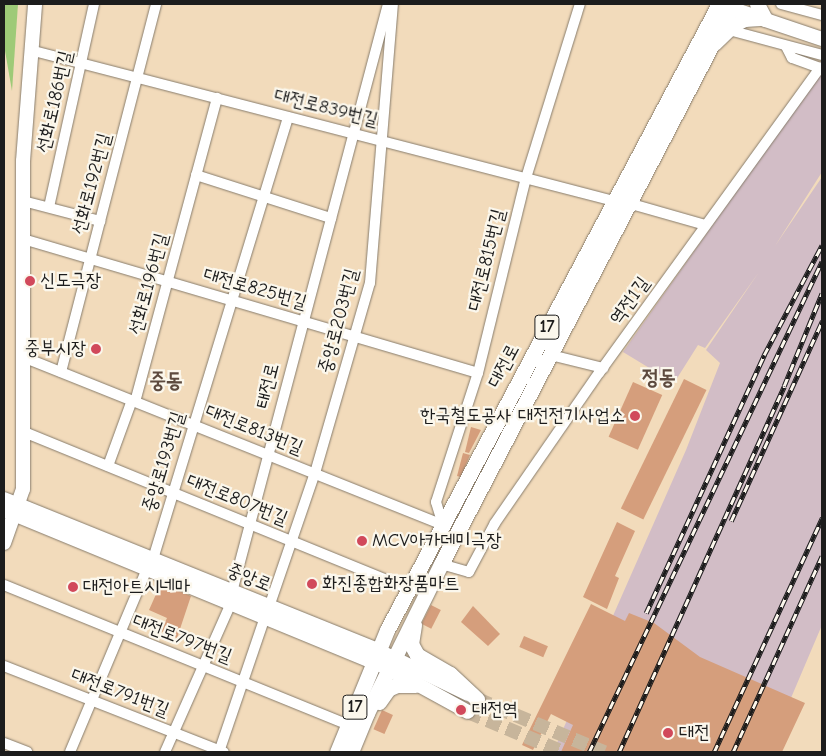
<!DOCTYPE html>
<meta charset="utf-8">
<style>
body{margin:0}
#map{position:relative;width:826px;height:756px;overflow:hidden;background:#f2dbbb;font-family:"Comic Neue","Poor Story",sans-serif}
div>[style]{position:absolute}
.industrial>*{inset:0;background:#d2bdc6}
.green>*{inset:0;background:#9eca77}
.building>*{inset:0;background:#d59e7c;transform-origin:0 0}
.secondary-tunnel>*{height:14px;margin-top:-7px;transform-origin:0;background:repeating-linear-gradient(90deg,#c7b59b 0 14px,transparent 0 21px)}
.roads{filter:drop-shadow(0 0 1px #877c6c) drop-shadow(0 0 1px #877c6c)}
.street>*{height:10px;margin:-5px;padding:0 5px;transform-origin:5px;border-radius:5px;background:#fff}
.secondary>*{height:14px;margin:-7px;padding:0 7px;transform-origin:7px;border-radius:7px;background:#fff}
.primary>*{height:15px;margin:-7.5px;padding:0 7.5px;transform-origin:7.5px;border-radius:7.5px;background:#fff}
.rail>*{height:4.5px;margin-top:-2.25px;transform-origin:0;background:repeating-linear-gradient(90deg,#fbf7ec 0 8px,#1c1c1c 0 16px);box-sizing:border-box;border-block:1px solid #1c1c1c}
.dots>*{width:14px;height:14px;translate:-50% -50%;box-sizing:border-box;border:2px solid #fbf7ec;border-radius:50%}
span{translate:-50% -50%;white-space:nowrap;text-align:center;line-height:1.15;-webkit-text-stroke:4.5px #fbf7ec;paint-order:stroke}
.shield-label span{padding:1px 4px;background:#fbf7ec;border:1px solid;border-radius:4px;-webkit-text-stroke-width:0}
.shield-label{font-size:18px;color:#1c1c1c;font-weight:700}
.street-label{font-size:19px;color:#1c1c1c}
.poi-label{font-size:19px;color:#1c1c1c}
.left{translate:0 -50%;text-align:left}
.right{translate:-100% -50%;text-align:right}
.quarter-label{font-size:21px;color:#5d4a3e;font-weight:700}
.frame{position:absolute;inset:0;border:5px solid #1c1c1c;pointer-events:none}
</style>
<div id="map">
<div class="industrial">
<i style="clip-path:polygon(822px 70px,822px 172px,775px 246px,822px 177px,822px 625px,768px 752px,553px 752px,686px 450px,720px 363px,706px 350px,759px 272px,705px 348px,698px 345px,674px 383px,623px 352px)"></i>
</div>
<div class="green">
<i style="clip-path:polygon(4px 4px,18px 4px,12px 91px,4px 45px)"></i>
</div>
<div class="building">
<i style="left:684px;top:379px;width:25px;height:144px;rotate:26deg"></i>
<i style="left:633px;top:382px;width:32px;height:60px;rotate:24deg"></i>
<i style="clip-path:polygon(471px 427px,481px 430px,469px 453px,465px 452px)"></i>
<i style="clip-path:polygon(463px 453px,470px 455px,461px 477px,457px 476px)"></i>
<i style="clip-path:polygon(617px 522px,635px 531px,615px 576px,619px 578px,607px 609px,583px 597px)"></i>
<i style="clip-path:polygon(161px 583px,191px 596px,177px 638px,161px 631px,167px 618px,149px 610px)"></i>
<i style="clip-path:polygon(591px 604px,625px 621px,629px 613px,654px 623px,700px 657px,805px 703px,782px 752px,561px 752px,573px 725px,551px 714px,533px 750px,522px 745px)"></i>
<i style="left:431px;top:605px;width:11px;height:21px;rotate:27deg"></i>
<i style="clip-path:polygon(473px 606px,500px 634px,488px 646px,461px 622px)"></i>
<i style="left:524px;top:636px;width:26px;height:12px;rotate:23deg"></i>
<i style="left:382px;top:710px;width:12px;height:21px;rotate:24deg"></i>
</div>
<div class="secondary-tunnel">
<i style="left:477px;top:699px;width:138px;rotate:22.7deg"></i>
<i style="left:468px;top:712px;width:103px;rotate:22.8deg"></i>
</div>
<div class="roads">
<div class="street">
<i style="left:781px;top:4px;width:42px;rotate:15deg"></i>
<i style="left:729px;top:30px;width:96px;rotate:15deg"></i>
<i style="left:30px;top:50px;width:603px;rotate:14.5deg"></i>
<i style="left:196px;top:175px;width:142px;rotate:17.7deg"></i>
<i style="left:23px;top:201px;width:80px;rotate:14.6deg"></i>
<i style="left:628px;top:203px;width:80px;rotate:15.9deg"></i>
<i style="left:49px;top:207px;width:208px;rotate:-77.5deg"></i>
<i style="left:23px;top:239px;width:474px;rotate:16.4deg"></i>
<i style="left:551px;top:355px;width:54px;rotate:14deg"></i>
<i style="left:23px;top:357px;width:452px;rotate:21.8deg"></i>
<i style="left:61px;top:372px;width:380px;rotate:-75.5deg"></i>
<i style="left:135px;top:402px;width:315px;rotate:-74.9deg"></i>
<i style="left:24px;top:432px;width:416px;rotate:22.2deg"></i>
<i style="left:108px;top:466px;width:70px;rotate:-70deg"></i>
<i style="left:443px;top:525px;width:24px;rotate:-107deg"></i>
<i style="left:436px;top:502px;width:136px;rotate:-72deg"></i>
<i style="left:478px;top:373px;width:201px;rotate:-76.2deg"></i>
<i style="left:526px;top:178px;width:182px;rotate:-72.8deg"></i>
<i style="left:153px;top:559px;width:462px;rotate:-73deg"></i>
<i style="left:441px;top:564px;width:29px;rotate:16deg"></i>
<i style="left:469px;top:572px;width:55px;rotate:-62deg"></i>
<i style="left:495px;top:523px;width:183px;rotate:-55.3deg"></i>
<i style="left:599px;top:373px;width:377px;rotate:-54.1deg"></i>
<i style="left:820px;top:68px;width:30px;rotate:-160deg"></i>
<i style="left:792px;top:58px;width:13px;rotate:-117deg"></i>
<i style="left:4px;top:585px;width:371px;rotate:22.1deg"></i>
<i style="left:232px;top:592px;width:608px;rotate:-75.14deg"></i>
<i style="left:269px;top:607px;width:142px;rotate:-71.1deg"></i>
<i style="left:315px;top:473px;width:198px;rotate:-73.9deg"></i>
<i style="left:370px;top:283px;width:280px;rotate:-85.3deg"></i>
<i style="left:4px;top:666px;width:236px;rotate:21.4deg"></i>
<i style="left:4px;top:743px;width:25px;rotate:21deg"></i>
<i style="left:70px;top:752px;width:199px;rotate:-67.2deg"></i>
<i style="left:165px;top:752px;width:163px;rotate:-66.1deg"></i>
<i style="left:219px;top:752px;width:143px;rotate:-71.2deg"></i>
</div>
<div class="secondary">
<i style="left:721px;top:5px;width:107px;rotate:18.6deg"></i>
<i style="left:715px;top:44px;width:28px;rotate:-44deg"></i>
<i style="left:735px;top:25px;width:11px;rotate:-27deg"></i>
<i style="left:745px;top:20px;width:15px;rotate:-4deg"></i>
<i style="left:4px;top:499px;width:402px;rotate:22deg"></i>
<i style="left:377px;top:650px;width:101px;rotate:25.8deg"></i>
<i style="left:4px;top:510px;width:415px;rotate:22.4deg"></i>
<i style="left:388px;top:668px;width:91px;rotate:28.8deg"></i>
<i style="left:4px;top:543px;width:57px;rotate:-70.6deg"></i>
<i style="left:23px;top:489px;width:328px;rotate:-90deg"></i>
<i style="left:23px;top:161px;width:157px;rotate:-85.6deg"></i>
</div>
<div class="primary">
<i style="left:757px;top:4px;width:17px;rotate:62deg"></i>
<i style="left:414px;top:625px;width:19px;rotate:99deg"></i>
<i style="left:411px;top:644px;width:13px;rotate:61deg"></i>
<i style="left:417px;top:655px;width:38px;rotate:30deg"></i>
<i style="left:450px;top:674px;width:37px;rotate:43deg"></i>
<i style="left:379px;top:702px;width:16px;rotate:-55deg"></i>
<i style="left:388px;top:689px;width:10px;rotate:-24deg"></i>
<i style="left:397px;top:685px;width:18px"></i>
<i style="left:337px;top:752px;width:132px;rotate:-67.7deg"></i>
<i style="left:387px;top:630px;width:709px;rotate:-62.06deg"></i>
<i style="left:351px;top:752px;width:42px;rotate:-67.7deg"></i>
<i style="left:367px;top:713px;width:166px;rotate:-63.6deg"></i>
<i style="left:441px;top:564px;width:632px;rotate:-62.46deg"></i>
</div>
</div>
<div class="rail">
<i style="left:731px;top:521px;width:220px;rotate:-65.5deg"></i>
<i style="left:646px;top:613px;width:284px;rotate:-65.4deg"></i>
<i style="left:764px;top:355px;width:124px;rotate:-62.2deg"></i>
<i style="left:589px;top:752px;width:543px;rotate:-64.61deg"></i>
<i style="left:619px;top:752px;width:401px;rotate:-65.7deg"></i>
<i style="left:784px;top:386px;width:100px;rotate:-67.8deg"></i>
<i style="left:714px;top:752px;width:258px;rotate:-65.2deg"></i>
<i style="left:733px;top:752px;width:215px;rotate:-65.6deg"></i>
</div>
<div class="dots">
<i style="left:30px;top:281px;background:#d1495b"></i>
<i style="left:96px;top:349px;background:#d1495b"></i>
<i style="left:635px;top:416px;background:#d1495b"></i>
<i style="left:362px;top:541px;background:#d1495b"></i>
<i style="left:312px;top:584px;background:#d1495b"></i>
<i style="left:73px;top:587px;background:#d1495b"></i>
<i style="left:461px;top:710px;background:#d1495b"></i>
<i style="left:668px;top:733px;background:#d1495b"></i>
</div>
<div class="shield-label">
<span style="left:547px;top:327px">17</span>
<span style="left:355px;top:707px">17</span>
</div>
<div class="street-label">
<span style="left:55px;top:102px;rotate:-77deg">선화로186번길</span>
<span style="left:326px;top:108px;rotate:14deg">대전로839번길</span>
<span style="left:92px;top:184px;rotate:-75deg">선화로192번길</span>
<span style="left:487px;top:260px;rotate:-76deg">대전로815번길</span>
<span style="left:149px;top:284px;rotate:-75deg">선화로196번길</span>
<span style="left:255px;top:289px;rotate:16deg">대전로825번길</span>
<span style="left:630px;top:301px;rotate:-54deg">역전1길</span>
<span style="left:339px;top:321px;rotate:-75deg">중앙로203번길</span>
<span style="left:504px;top:366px;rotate:-62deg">대전로</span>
<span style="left:268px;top:386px;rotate:-76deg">태전로</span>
<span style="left:254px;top:430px;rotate:22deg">대전로813번길</span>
<span style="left:164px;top:462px;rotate:-73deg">중앙로193번길</span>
<span style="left:237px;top:500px;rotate:22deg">대전로807번길</span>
<span style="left:249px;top:578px;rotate:22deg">중앙로</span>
<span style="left:182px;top:639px;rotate:21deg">대전로797번길</span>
<span style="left:120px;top:693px;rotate:21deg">대전로791번길</span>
</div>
<div class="poi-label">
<span class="left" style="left:40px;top:281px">신도극장</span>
<span class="right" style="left:86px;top:349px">중부시장</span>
<span class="right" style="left:625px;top:416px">한국철도공사 대전전기사업소</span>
<span class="left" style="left:372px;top:541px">MCV아카데미극장</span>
<span class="left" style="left:322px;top:584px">화진종합화장품마트</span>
<span class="left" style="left:83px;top:587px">대전아트시네마</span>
<span class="left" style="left:472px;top:710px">대전역</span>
<span class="left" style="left:679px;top:733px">대전</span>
</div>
<div class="quarter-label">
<span style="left:659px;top:377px">정동</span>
<span style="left:166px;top:380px">중동</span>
</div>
<div class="frame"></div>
</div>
